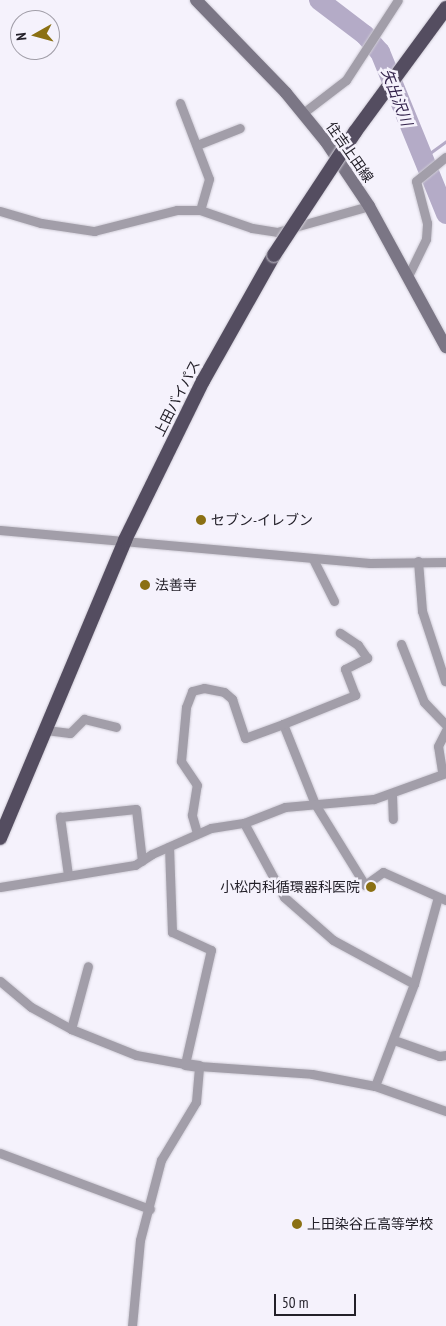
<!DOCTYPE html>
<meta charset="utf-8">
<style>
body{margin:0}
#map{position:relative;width:446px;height:1326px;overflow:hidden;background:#f5f2fc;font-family:"PT Sans Narrow","Noto Sans JP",sans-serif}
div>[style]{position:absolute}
.stream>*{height:3px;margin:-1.5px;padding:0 1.5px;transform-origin:1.5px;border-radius:1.5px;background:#b4abc7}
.river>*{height:20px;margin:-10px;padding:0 10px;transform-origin:10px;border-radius:10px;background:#b4abc7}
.roads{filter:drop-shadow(0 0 1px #cfccd6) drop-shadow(0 0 1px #cfccd6)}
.minor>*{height:9px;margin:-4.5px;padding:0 4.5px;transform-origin:4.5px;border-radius:4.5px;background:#a29ea9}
.tertiary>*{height:11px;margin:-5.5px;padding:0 5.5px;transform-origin:5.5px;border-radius:5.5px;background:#a29ea9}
.secondary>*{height:12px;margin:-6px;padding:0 6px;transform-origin:6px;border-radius:6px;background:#7b7685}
.trunk>*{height:14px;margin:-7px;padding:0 7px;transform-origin:7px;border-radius:7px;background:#544d60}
.bridges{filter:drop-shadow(0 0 1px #cfccd6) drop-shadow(0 0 1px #cfccd6)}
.trunk-bridge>*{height:14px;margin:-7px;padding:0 7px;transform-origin:7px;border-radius:7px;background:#544d60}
.dots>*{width:14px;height:14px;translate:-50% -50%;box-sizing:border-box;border:2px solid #f5f2fc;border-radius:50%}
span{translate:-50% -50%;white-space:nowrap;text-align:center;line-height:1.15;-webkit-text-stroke:5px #f5f2fc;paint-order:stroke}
.street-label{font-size:14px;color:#232029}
.poi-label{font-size:14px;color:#232029}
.left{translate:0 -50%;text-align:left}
.right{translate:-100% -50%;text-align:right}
.water-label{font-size:15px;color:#34244c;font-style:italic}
.north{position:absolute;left:10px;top:10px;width:50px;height:50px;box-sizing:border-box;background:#f5f2fc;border:1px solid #a19ea8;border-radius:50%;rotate:263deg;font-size:14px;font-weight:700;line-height:20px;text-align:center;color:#232029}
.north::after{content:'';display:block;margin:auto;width:18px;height:22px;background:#8b7013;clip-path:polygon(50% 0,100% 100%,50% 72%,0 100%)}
.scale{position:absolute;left:274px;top:1294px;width:82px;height:22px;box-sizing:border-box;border:2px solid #232029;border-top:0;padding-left:6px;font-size:15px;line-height:18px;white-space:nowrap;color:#232029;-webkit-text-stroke:4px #f5f2fc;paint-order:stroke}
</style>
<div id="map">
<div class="stream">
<i style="left:423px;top:158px;width:29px;rotate:-36deg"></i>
</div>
<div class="river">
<i style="left:319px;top:0;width:58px;rotate:37.3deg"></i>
<i style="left:365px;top:35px;width:23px;rotate:49deg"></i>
<i style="left:380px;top:52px;width:175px;rotate:67.8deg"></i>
</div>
<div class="roads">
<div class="minor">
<i style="left:180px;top:103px;width:81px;rotate:69.1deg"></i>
<i style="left:209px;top:179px;width:32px;rotate:106deg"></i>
<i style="left:303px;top:113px;width:54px;rotate:-37.5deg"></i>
<i style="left:346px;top:80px;width:95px;rotate:-57deg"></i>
<i style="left:197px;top:145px;width:46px;rotate:-21.6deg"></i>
<i style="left:0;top:211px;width:43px;rotate:16.3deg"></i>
<i style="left:41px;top:223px;width:54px;rotate:8.6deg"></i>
<i style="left:94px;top:231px;width:86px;rotate:-14.2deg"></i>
<i style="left:177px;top:210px;width:23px"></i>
<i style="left:200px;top:210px;width:55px;rotate:19.1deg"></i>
<i style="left:252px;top:228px;width:25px;rotate:9deg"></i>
<i style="left:277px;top:232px;width:96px;rotate:-15.8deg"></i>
<i style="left:409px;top:274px;width:39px;rotate:-64deg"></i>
<i style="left:426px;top:239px;width:16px;rotate:-86deg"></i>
<i style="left:427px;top:223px;width:43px;rotate:-104.7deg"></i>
<i style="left:416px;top:181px;width:38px;rotate:-39deg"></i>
<i style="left:0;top:530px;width:371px;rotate:5.1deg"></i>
<i style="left:370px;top:563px;width:76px;rotate:-0.8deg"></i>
<i style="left:313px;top:559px;width:47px;rotate:63.4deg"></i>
<i style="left:418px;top:561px;width:50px;rotate:85.4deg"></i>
<i style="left:422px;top:611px;width:74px;rotate:71.8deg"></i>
<i style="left:401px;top:644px;width:62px;rotate:68.4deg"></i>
<i style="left:424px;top:702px;width:32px;rotate:46deg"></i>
<i style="left:283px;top:724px;width:86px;rotate:68.2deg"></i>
<i style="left:315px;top:804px;width:95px;rotate:58.3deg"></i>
<i style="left:365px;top:885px;width:22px;rotate:-36deg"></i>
<i style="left:383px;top:872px;width:69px;rotate:24deg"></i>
<i style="left:46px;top:730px;width:24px;rotate:7deg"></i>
<i style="left:70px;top:733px;width:20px;rotate:-45deg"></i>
<i style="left:84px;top:719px;width:33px;rotate:14deg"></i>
<i style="left:442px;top:771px;width:25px;rotate:-99deg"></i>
<i style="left:438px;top:746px;width:18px;rotate:-63deg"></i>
<i style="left:392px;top:795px;width:24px;rotate:88deg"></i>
<i style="left:244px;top:823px;width:84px;rotate:61.6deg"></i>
<i style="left:284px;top:897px;width:65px;rotate:41.3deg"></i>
<i style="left:333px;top:940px;width:92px;rotate:28.5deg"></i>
<i style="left:197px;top:833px;width:19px;rotate:-106deg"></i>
<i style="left:192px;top:815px;width:30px;rotate:-81deg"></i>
<i style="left:197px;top:785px;width:29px;rotate:-124deg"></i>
<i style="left:181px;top:761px;width:54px;rotate:-84.7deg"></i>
<i style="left:186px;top:707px;width:17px;rotate:-69deg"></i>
<i style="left:192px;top:691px;width:12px;rotate:-14deg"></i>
<i style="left:204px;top:688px;width:20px;rotate:11deg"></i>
<i style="left:224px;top:692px;width:11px;rotate:41deg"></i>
<i style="left:232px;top:699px;width:41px;rotate:71.6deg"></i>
<i style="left:245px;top:738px;width:40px;rotate:-20.2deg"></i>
<i style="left:283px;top:724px;width:78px;rotate:-21.9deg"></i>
<i style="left:355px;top:695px;width:28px;rotate:-111deg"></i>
<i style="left:345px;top:669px;width:25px;rotate:-27deg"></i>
<i style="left:367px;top:658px;width:16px;rotate:-125deg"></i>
<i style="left:358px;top:645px;width:22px;rotate:-146deg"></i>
<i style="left:68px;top:875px;width:59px;rotate:-97.9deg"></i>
<i style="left:60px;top:817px;width:76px;rotate:-6deg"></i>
<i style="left:136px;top:809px;width:52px;rotate:83.4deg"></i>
<i style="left:0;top:887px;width:137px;rotate:-9.3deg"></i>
<i style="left:135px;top:865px;width:20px;rotate:-33deg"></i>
<i style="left:152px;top:854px;width:64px;rotate:-23.8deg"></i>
<i style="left:211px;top:828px;width:33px;rotate:-9deg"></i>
<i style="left:244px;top:823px;width:44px;rotate:-21.3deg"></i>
<i style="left:285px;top:807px;width:89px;rotate:-5.1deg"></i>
<i style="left:374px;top:799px;width:77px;rotate:-19.9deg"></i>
<i style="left:0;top:981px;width:40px;rotate:40deg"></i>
<i style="left:31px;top:1007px;width:46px;rotate:28.8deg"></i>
<i style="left:71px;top:1029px;width:70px;rotate:21.8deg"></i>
<i style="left:136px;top:1055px;width:50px;rotate:10.4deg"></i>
<i style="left:185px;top:1064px;width:117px;rotate:-77.2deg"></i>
<i style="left:211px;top:950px;width:43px;rotate:-155.2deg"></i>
<i style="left:172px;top:932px;width:85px;rotate:-92deg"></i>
<i style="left:71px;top:1029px;width:65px;rotate:-74.9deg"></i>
<i style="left:394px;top:1040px;width:48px;rotate:19.6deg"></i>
<i style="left:439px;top:1056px;width:7px;rotate:-8deg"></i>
<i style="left:375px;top:1086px;width:109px;rotate:-69.1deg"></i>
<i style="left:414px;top:984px;width:90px;rotate:-74.6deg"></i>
<i style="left:0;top:1153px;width:160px;rotate:20.5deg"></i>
<i style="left:132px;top:1326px;width:86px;rotate:-84.7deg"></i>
<i style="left:140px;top:1240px;width:83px;rotate:-75.3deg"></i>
<i style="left:161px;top:1160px;width:68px;rotate:-58.9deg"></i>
<i style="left:196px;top:1102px;width:36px;rotate:-85deg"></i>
<i style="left:199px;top:1066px;width:113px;rotate:4deg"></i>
<i style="left:312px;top:1074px;width:64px;rotate:10.8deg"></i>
<i style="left:375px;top:1086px;width:75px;rotate:19.4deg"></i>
</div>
<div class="tertiary">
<i style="left:185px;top:1064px;width:14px;rotate:8deg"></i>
</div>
<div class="secondary">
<i style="left:196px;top:0;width:129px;rotate:45.9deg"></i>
<i style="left:286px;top:93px;width:63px;rotate:50.8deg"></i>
<i style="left:326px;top:142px;width:77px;rotate:56.1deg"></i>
<i style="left:369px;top:206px;width:161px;rotate:61.4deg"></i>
</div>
<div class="trunk">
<i style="left:0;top:838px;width:323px;rotate:-67.2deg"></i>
<i style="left:125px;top:540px;width:177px;rotate:-63.9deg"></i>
<i style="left:203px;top:381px;width:145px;rotate:-60.6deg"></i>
</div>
</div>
<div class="bridges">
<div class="trunk-bridge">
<i style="left:274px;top:255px;width:147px;rotate:-56.6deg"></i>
<i style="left:355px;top:132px;width:154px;rotate:-53.7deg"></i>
</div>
</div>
<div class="dots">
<i style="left:201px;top:520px;background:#8b7013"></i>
<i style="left:145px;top:585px;background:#8b7013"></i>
<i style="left:371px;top:887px;background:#8b7013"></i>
<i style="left:297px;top:1224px;background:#8b7013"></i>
</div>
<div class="street-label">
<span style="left:350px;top:152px;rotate:55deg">住吉上田線</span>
<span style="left:177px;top:398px;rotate:-63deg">上田バイパス</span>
</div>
<div class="poi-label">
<span class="left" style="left:211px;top:520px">セブン-イレブン</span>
<span class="left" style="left:155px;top:585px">法善寺</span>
<span class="right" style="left:360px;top:887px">小松内科循環器科医院</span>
<span class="left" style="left:307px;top:1224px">上田染谷丘高等学校</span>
</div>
<div class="water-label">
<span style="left:397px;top:97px;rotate:69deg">矢出沢川</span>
</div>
<div class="north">N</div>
<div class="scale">50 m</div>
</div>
